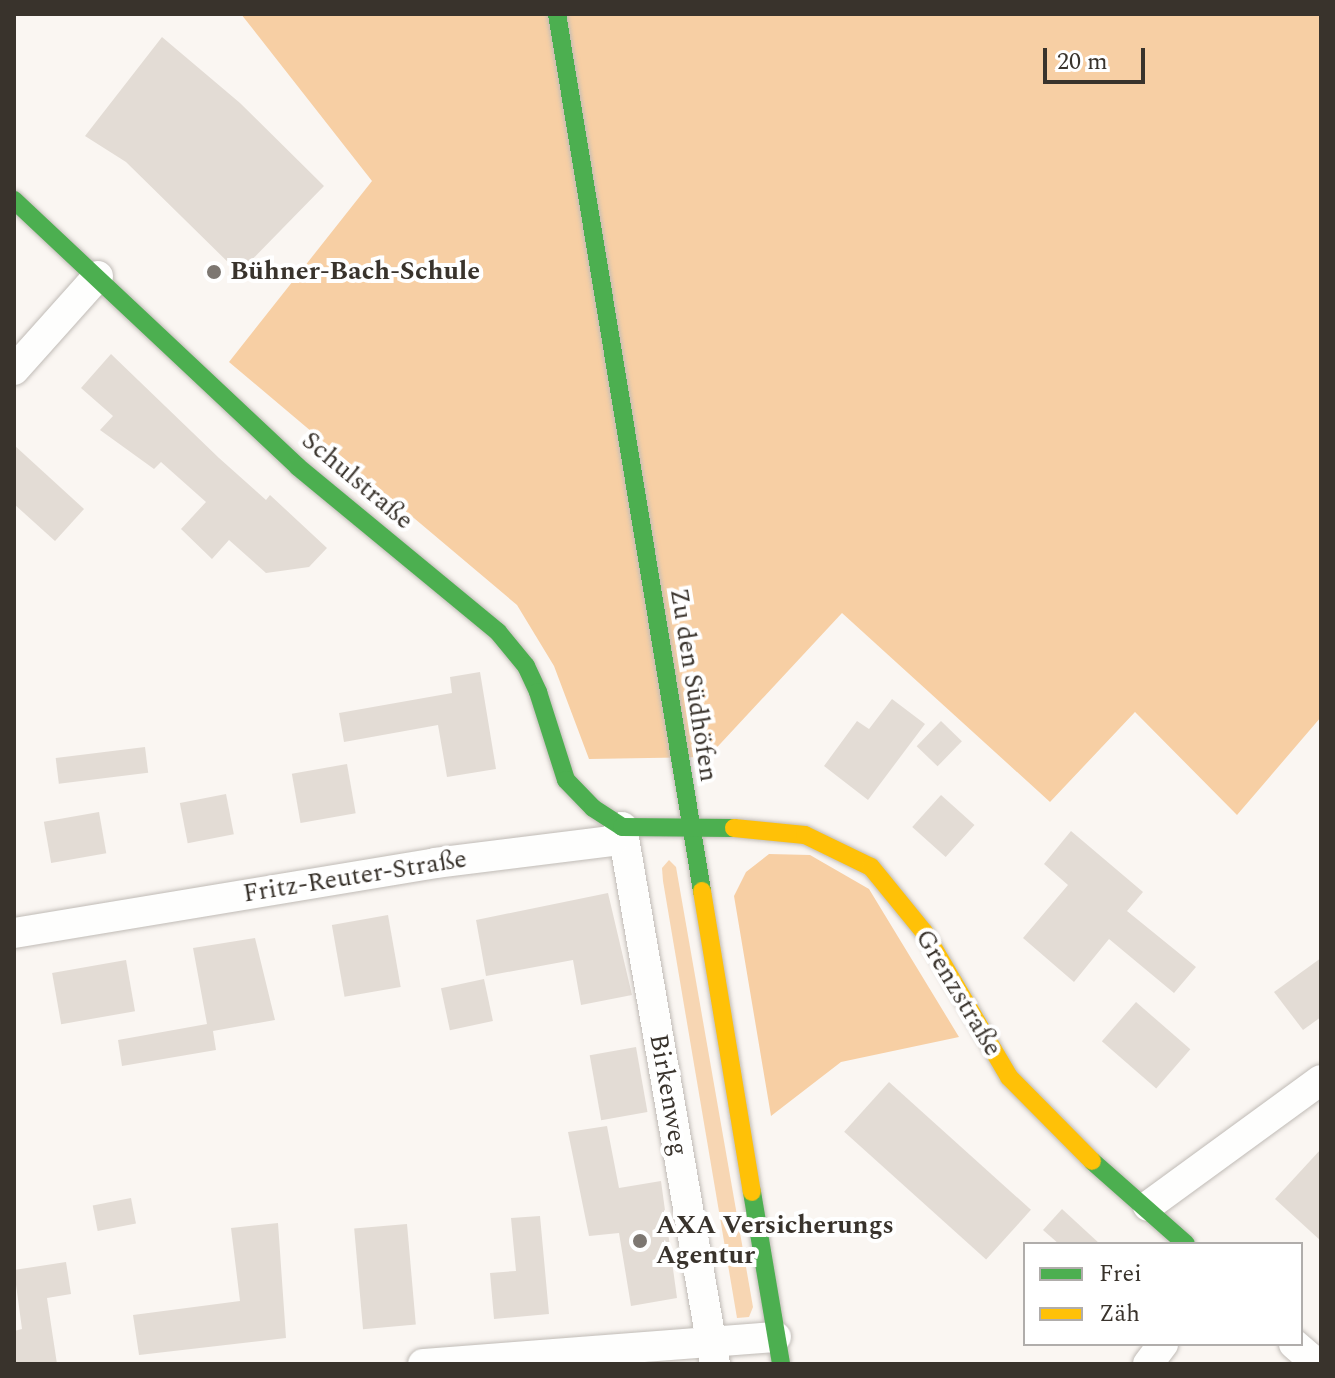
<!DOCTYPE html>
<meta charset="utf-8">
<style>
body{margin:0}
#map{position:relative;width:1335px;height:1378px;overflow:hidden;background:#faf6f2;font-family:Spectral,serif}
div>[style]{position:absolute}
.green>*{inset:0;background:#f7d6b3}
.forest>*{inset:0;background:#f7cfa4}
.building>*{inset:0;background:#e3dcd5;transform-origin:0 0}
.roads{filter:drop-shadow(0 0 2px #c0bbb6) drop-shadow(0 0 2px #c0bbb6)}
.street>*{height:30px;margin:-15px;padding:0 15px;transform-origin:15px;border-radius:15px;background:#fefefd}
.fast>*{height:18px;margin:-9px;padding:0 9px;transform-origin:9px;border-radius:9px;background:#4caf50}
.slow>*{height:18px;margin:-9px;padding:0 9px;transform-origin:9px;border-radius:9px;background:#ffc107}
.dots>*{width:22px;height:22px;translate:-50% -50%;box-sizing:border-box;border:4px solid #fff;border-radius:50%}
span{translate:-50% -50%;white-space:nowrap;text-align:center;line-height:1.15;-webkit-text-stroke:8px #fff;paint-order:stroke}
.poi-label{font-size:26px;color:#39332c;font-weight:700}
.left{translate:0 -50%;text-align:left}
.street-label{font-size:26px;color:#39332c}
.frame{position:absolute;inset:0;border:16px solid #39332c;pointer-events:none}
.legend{position:absolute;left:1023px;top:1242px;width:280px;height:104px;box-sizing:border-box;background:#fff;border:2px solid #b0adab;margin:0;padding:10px 14px;list-style:none;font-size:24px;color:#39332c}
.legend li{display:flex;align-items:center;gap:16px;height:40px}
.legend b{width:40px;border:2px solid #b0adab}
.scale{position:absolute;left:1043px;top:48px;width:102px;height:36px;box-sizing:border-box;border:4px solid #39332c;border-top:0;padding-left:10px;font-size:24px;line-height:28px;white-space:nowrap;color:#39332c;-webkit-text-stroke:6px #fff;paint-order:stroke}
</style>
<div id="map">
<div class="green">
<i style="clip-path:polygon(669px 860px,676px 867px,753px 1307px,749px 1317px,737px 1318px,663px 881px,662px 868px)"></i>
</div>
<div class="forest">
<i style="clip-path:polygon(241px 14px,1321px 14px,1321px 717px,1237px 815px,1135px 712px,1050px 802px,842px 613px,708px 757px,589px 759px,554px 666px,517px 605px,229px 362px,372px 181px)"></i>
<i style="clip-path:polygon(769px 854px,810px 855px,869px 889px,959px 1037px,841px 1062px,771px 1116px,734px 896px,746px 872px)"></i>
</div>
<div class="building">
<i style="clip-path:polygon(162px 37px,240px 103px,324px 186px,239px 273px,126px 162px,85px 136px)"></i>
<i style="clip-path:polygon(111px 354px,219px 458px,266px 500px,270px 495px,327px 548px,309px 567px,266px 573px,229px 540px,212px 559px,181px 529px,206px 502px,161px 462px,154px 469px,100px 430px,113px 416px,81px 388px)"></i>
<i style="clip-path:polygon(14px 445px,84px 509px,55px 541px,14px 504px)"></i>
<i style="clip-path:polygon(480px 672px,496px 769px,447px 777px,438px 725px,344px 742px,339px 713px,452px 693px,450px 677px)"></i>
<i style="clip-path:polygon(892px 699px,925px 724px,868px 800px,824px 766px,857px 721px,869px 729px)"></i>
<i style="left:941px;top:721px;width:29px;height:35px;rotate:44deg"></i>
<i style="left:145px;top:747px;width:26px;height:90px;rotate:83deg"></i>
<i style="left:347px;top:764px;width:50px;height:56px;rotate:80deg"></i>
<i style="left:226px;top:794px;width:41px;height:47px;rotate:79deg"></i>
<i style="left:941px;top:795px;width:45px;height:43px;rotate:42deg"></i>
<i style="left:99px;top:812px;width:42px;height:56px;rotate:80deg"></i>
<i style="clip-path:polygon(1071px 831px,1143px 892px,1127px 911px,1196px 967px,1174px 993px,1109px 939px,1074px 982px,1023px 938px,1068px 885px,1044px 864px)"></i>
<i style="clip-path:polygon(608px 893px,632px 995px,581px 1005px,573px 960px,486px 976px,476px 920px)"></i>
<i style="left:388px;top:915px;width:73px;height:57px;rotate:80deg"></i>
<i style="clip-path:polygon(255px 938px,275px 1020px,213px 1031px,216px 1050px,122px 1066px,118px 1040px,207px 1024px,193px 948px)"></i>
<i style="clip-path:polygon(1321px 958px,1321px 1017px,1303px 1030px,1274px 992px)"></i>
<i style="left:126px;top:960px;width:52px;height:75px;rotate:80deg"></i>
<i style="left:484px;top:979px;width:43px;height:44px;rotate:78deg"></i>
<i style="left:1136px;top:1002px;width:72px;height:52px;rotate:41deg"></i>
<i style="left:636px;top:1047px;width:66px;height:47px;rotate:80deg"></i>
<i style="left:889px;top:1082px;width:191px;height:67px;rotate:42deg"></i>
<i style="clip-path:polygon(607px 1126px,619px 1188px,661px 1181px,677px 1298px,631px 1306px,619px 1233px,589px 1236px,568px 1132px)"></i>
<i style="clip-path:polygon(1321px 1149px,1321px 1241px,1275px 1199px)"></i>
<i style="left:131px;top:1198px;width:26px;height:39px;rotate:79deg"></i>
<i style="clip-path:polygon(1062px 1209px,1100px 1244px,1059px 1244px,1043px 1230px)"></i>
<i style="clip-path:polygon(540px 1216px,549px 1314px,494px 1319px,490px 1273px,516px 1271px,511px 1218px)"></i>
<i style="clip-path:polygon(278px 1223px,286px 1338px,139px 1355px,133px 1315px,240px 1301px,231px 1228px)"></i>
<i style="left:407px;top:1224px;width:101px;height:53px;rotate:85deg"></i>
<i style="clip-path:polygon(66px 1262px,71px 1294px,47px 1298px,57px 1364px,14px 1364px,14px 1331px,22px 1329px,14px 1270px)"></i>
</div>
<div class="roads">
<div class="street">
<i style="left:14px;top:370px;width:126px;rotate:-48.2deg"></i>
<i style="left:622px;top:827px;width:545px;rotate:80.17deg"></i>
<i style="left:14px;top:933px;width:427px;rotate:-9.4deg"></i>
<i style="left:435px;top:863px;width:178px;rotate:-7.1deg"></i>
<i style="left:612px;top:841px;width:17px;rotate:-54deg"></i>
<i style="left:1148px;top:1206px;width:214px;rotate:-36.1deg"></i>
<i style="left:1294px;top:1344px;width:30px;rotate:41deg"></i>
<i style="left:423px;top:1364px;width:354px;rotate:-4.4deg"></i>
<i style="left:1148px;top:1364px;width:25px;rotate:-53deg"></i>
</div>
<div class="fast">
<i style="left:557px;top:14px;width:889px;rotate:80.61deg"></i>
<i style="left:14px;top:200px;width:390px;rotate:43.2deg"></i>
<i style="left:298px;top:467px;width:259px;rotate:39.5deg"></i>
<i style="left:498px;top:632px;width:44px;rotate:50.5deg"></i>
<i style="left:526px;top:666px;width:29px;rotate:65deg"></i>
<i style="left:538px;top:692px;width:92px;rotate:72.3deg"></i>
<i style="left:566px;top:780px;width:39px;rotate:46deg"></i>
<i style="left:593px;top:808px;width:35px;rotate:33deg"></i>
<i style="left:622px;top:827px;width:112px;rotate:0.5deg"></i>
<i style="left:1092px;top:1161px;width:125px;rotate:41.4deg"></i>
<i style="left:752px;top:1192px;width:174px;rotate:80.4deg"></i>
</div>
<div class="slow">
<i style="left:734px;top:828px;width:71px;rotate:5.6deg"></i>
<i style="left:805px;top:835px;width:73px;rotate:25.9deg"></i>
<i style="left:871px;top:867px;width:84px;rotate:50.8deg"></i>
<i style="left:924px;top:932px;width:168px;rotate:59.6deg"></i>
<i style="left:1009px;top:1077px;width:118px;rotate:45.3deg"></i>
<i style="left:702px;top:891px;width:305px;rotate:80.6deg"></i>
</div>
</div>
<div class="dots">
<i style="left:214px;top:272px;background:#7d7771"></i>
<i style="left:640px;top:1241px;background:#7d7771"></i>
</div>
<div class="poi-label">
<span class="left" style="left:230px;top:272px">Bühner-Bach-Schule</span>
<span class="left" style="left:656px;top:1241px">AXA Versicherungs<br>Agentur</span>
</div>
<div class="street-label">
<span style="left:357px;top:481px;rotate:40deg">Schulstraße</span>
<span style="left:693px;top:685px;rotate:81deg">Zu den Südhöfen</span>
<span style="left:355px;top:877px;rotate:-9deg">Fritz-Reuter-Straße</span>
<span style="left:958px;top:993px;rotate:59deg">Grenzstraße</span>
<span style="left:668px;top:1095px;rotate:80deg">Birkenweg</span>
</div>
<div class="frame"></div>
<ul class="legend">
<li><b style="height:10px;background:#4caf50"></b>Frei</li>
<li><b style="height:10px;background:#ffc107"></b>Zäh</li>
</ul>
<div class="scale">20 m</div>
</div>
